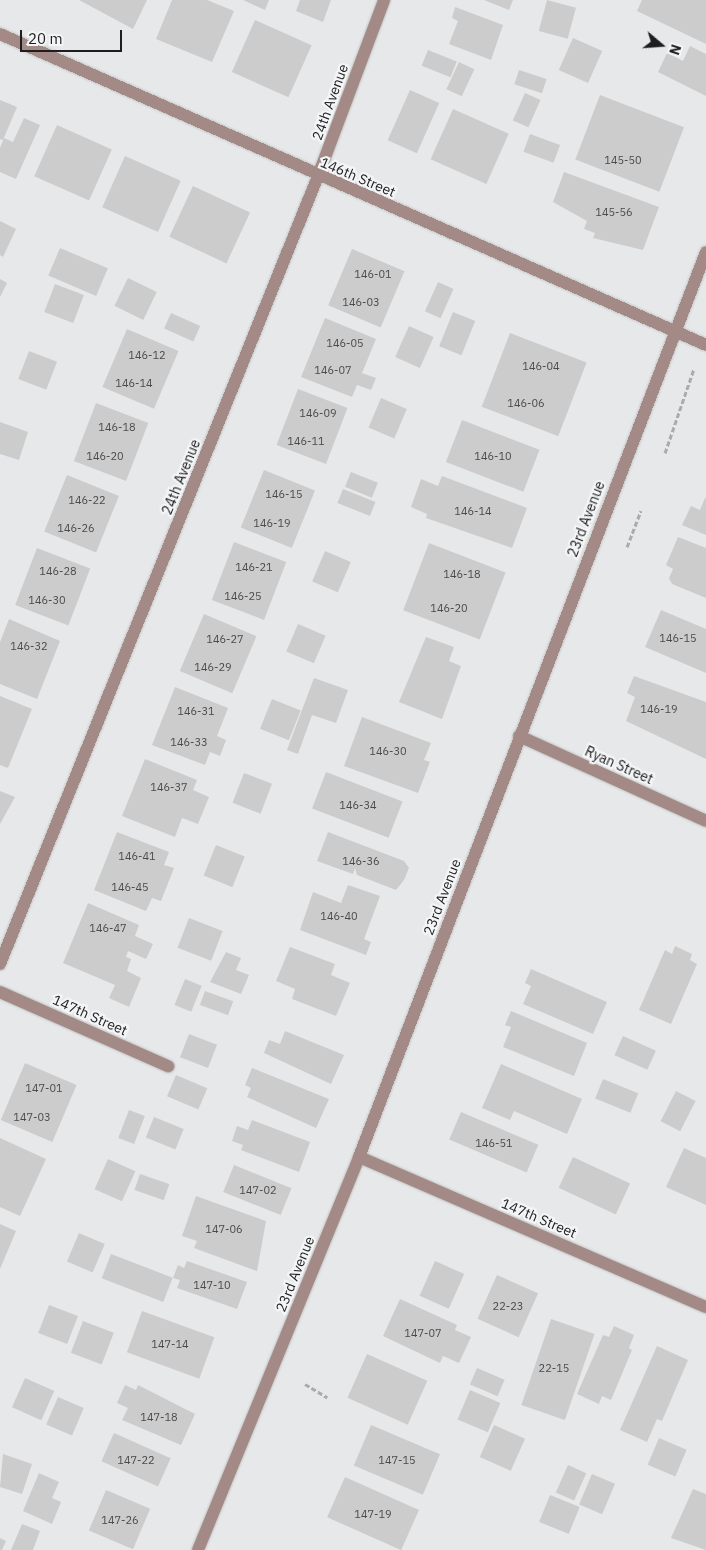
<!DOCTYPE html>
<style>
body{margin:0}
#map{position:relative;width:706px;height:1550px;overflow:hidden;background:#e7e8e9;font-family:"IBM Plex Sans",sans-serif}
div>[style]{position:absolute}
.building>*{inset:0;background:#cdcccd;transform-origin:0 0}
.path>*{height:3px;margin-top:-1.5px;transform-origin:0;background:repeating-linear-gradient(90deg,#aaabac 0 5px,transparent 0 7.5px)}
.roads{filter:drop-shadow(0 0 1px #c3c4c5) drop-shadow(0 0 1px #c3c4c5)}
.street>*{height:12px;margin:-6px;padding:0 6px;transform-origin:6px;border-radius:6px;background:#a38a86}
span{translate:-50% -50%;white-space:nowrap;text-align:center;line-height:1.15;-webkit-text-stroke:4.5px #f4f5f6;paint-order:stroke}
.number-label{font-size:11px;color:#4a4a4a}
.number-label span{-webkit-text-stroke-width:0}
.street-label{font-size:14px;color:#1e1e1f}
.north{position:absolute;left:636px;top:20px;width:50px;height:50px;-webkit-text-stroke:4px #f4f5f6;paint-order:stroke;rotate:108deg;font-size:14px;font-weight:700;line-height:20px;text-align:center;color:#1e1e1f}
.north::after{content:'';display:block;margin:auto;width:18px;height:22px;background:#1e1e1f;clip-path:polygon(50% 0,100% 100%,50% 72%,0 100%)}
.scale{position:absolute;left:20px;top:30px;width:102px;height:22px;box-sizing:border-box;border:2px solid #1e1e1f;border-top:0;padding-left:6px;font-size:15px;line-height:18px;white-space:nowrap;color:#1e1e1f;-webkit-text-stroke:4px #f4f5f6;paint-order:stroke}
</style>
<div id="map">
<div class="building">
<i style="clip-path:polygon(79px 0,147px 0,133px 29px)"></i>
<i style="clip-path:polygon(172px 0,207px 0,234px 11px,212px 62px,156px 39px)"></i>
<i style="clip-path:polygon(243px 0,269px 0,265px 10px)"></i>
<i style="clip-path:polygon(300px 0,331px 0,323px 22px,296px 11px)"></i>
<i style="clip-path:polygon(484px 0,513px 0,509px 10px)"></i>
<i style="left:547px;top:0;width:30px;height:32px;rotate:15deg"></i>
<i style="clip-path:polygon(642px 0,706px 0,706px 44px,637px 11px)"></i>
<i style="clip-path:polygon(455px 7px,503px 25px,491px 60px,449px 44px,458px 21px,452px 18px)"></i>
<i style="left:255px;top:20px;width:62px;height:57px;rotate:24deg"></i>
<i style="left:573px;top:38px;width:32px;height:35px;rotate:24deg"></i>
<i style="clip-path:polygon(690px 46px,706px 54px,706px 96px,658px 72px,667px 53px,683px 61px)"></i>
<i style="left:428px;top:50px;width:31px;height:17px;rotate:22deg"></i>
<i style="left:459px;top:62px;width:17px;height:30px;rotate:25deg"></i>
<i style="left:519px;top:70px;width:29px;height:15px;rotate:18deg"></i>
<i style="left:410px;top:90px;width:32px;height:55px;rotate:24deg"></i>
<i style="left:525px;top:93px;width:17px;height:30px;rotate:24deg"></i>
<i style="left:600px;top:95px;width:90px;height:69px;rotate:21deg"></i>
<i style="clip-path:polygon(0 100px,17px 107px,3px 140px,0 139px)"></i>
<i style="left:453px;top:109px;width:61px;height:55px;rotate:24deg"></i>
<i style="clip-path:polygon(24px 118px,40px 125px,16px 179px,0 172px,0 148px,4px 138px,13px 142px)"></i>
<i style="left:57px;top:125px;width:60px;height:56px;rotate:24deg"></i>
<i style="left:530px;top:134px;width:32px;height:19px;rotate:20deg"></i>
<i style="left:125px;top:156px;width:61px;height:56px;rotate:24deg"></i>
<i style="clip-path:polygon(564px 172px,659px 207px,643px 250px,593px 238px,595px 233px,584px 229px,587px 221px,553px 202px)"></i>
<i style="left:193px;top:186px;width:63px;height:56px;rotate:25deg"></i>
<i style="clip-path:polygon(0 221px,16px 229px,3px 257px,0 255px)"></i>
<i style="left:60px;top:248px;width:52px;height:30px;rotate:23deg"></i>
<i style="left:352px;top:249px;width:57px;height:61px;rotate:23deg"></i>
<i style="left:128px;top:278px;width:32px;height:31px;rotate:26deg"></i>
<i style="clip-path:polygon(0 279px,7px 283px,0 297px)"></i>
<i style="left:438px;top:282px;width:17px;height:32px;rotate:24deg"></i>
<i style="left:55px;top:284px;width:31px;height:30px;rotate:21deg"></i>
<i style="left:453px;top:312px;width:24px;height:37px;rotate:22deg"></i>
<i style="left:171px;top:313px;width:32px;height:17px;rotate:24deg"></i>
<i style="clip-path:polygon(325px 318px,376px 339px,362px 373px,376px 378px,371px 390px,357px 385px,352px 397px,301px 377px)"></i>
<i style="left:409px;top:326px;width:27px;height:34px;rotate:24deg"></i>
<i style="left:127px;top:329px;width:56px;height:63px;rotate:23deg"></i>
<i style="left:510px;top:333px;width:82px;height:79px;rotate:21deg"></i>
<i style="left:29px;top:351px;width:30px;height:30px;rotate:21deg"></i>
<i style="left:298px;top:389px;width:53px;height:60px;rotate:21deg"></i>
<i style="left:381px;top:398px;width:28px;height:32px;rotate:23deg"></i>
<i style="left:96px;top:403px;width:56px;height:62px;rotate:21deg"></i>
<i style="left:462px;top:420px;width:83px;height:45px;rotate:21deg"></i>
<i style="clip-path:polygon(0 422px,28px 432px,19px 460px,0 454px)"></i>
<i style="left:264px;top:470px;width:55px;height:62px;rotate:22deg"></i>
<i style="left:351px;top:472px;width:29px;height:16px;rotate:22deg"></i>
<i style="left:67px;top:475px;width:56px;height:61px;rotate:22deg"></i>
<i style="clip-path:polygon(442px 476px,527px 508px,512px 548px,426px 518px,427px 514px,411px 507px,421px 479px,438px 486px)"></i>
<i style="left:343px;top:489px;width:35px;height:15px;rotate:22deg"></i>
<i style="clip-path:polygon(705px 498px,706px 498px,706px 535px,682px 525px,691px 506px,700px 510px)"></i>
<i style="clip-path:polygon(678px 537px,706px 548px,706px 598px,672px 584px,669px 578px,673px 569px,666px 565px)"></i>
<i style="left:234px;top:542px;width:56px;height:62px;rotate:21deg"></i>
<i style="left:429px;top:543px;width:82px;height:72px;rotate:21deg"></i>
<i style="left:37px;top:548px;width:57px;height:61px;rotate:21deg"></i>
<i style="left:325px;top:551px;width:28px;height:33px;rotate:23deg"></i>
<i style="clip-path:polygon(661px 610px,706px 629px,706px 673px,645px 647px)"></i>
<i style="left:204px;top:614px;width:57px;height:62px;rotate:23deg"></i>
<i style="clip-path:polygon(9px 619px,60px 641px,37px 699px,0 684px,0 642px)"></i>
<i style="left:298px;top:624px;width:30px;height:30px;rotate:23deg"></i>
<i style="clip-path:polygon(426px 637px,454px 647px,449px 661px,461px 666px,442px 719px,399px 702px)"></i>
<i style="clip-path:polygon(634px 676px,706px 702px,706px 759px,626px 721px,635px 697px,627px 693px)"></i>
<i style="clip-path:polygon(314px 678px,348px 690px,336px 723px,312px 715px,298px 754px,287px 750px)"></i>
<i style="clip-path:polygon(175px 687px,228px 708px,217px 736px,226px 740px,220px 756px,210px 752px,205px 765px,152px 745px)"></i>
<i style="clip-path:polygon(0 696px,32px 709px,8px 768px,0 765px)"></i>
<i style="left:272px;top:699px;width:31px;height:32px;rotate:22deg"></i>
<i style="clip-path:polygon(362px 717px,431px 743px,424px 760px,430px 762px,418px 793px,344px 766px)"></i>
<i style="clip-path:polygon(145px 759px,197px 780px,193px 790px,209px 797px,198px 824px,182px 818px,175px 837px,122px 816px)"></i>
<i style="left:326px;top:772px;width:82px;height:39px;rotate:21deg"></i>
<i style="left:244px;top:773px;width:30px;height:32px;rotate:21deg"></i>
<i style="clip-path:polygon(0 791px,15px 797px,0 824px)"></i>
<i style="clip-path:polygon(117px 832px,169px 852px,164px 865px,174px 868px,161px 901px,152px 898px,146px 911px,94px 890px)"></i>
<i style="clip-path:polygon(328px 832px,404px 861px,409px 868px,404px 880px,396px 890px,357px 875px,355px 868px,353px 874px,317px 861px)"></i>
<i style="left:216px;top:845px;width:31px;height:33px;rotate:22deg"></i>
<i style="clip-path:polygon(348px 885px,380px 896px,364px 939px,371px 942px,366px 955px,300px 930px,313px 892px,341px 903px)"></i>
<i style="clip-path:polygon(88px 903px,139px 925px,135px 936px,153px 944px,146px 959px,128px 951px,126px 957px,131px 959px,127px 971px,141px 978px,129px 1007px,109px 998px,115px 985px,63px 963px)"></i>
<i style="left:189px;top:918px;width:36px;height:32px;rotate:21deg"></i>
<i style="clip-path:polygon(675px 946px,692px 954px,690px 960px,697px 964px,671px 1024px,639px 1010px,665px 950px,672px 954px)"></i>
<i style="clip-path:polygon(290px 947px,335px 964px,331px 975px,350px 983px,336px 1016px,292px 999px,295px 989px,276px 981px)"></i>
<i style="clip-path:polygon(226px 952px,241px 958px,236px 970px,249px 975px,241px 994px,210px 982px)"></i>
<i style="clip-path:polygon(531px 969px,607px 1002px,593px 1034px,523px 1004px,531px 986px,525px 983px)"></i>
<i style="left:185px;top:979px;width:18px;height:28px;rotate:22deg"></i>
<i style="left:205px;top:991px;width:30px;height:15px;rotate:20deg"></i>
<i style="clip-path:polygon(511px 1011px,587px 1043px,574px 1076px,503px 1047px,511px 1027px,505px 1025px)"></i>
<i style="clip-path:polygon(285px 1031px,344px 1055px,331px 1084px,264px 1053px,269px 1040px,280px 1044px)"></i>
<i style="left:189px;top:1034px;width:30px;height:25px;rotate:21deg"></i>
<i style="left:623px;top:1036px;width:36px;height:21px;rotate:24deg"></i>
<i style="left:25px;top:1063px;width:56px;height:62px;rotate:23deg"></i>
<i style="clip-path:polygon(501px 1064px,582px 1099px,567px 1134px,514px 1111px,510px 1120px,482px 1108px)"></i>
<i style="clip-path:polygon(252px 1068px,329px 1099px,316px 1128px,247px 1097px,251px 1088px,245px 1085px)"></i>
<i style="left:176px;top:1075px;width:34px;height:23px;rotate:23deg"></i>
<i style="left:603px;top:1079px;width:38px;height:21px;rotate:22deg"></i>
<i style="left:676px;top:1091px;width:22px;height:34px;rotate:27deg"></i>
<i style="left:129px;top:1110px;width:17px;height:30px;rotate:21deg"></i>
<i style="left:461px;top:1112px;width:84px;height:30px;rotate:23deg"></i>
<i style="left:154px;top:1117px;width:32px;height:22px;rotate:22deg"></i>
<i style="clip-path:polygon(252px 1120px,310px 1142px,299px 1172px,241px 1150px,243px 1145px,232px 1141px,237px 1126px,248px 1130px)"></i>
<i style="clip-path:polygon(0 1138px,46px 1159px,20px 1216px,0 1207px)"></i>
<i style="clip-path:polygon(684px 1148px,706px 1158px,706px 1205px,666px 1187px)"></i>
<i style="left:573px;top:1157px;width:63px;height:34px;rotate:25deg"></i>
<i style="left:108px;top:1159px;width:30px;height:33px;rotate:24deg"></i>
<i style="left:234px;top:1165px;width:62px;height:29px;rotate:22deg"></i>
<i style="left:140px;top:1174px;width:31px;height:17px;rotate:19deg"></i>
<i style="clip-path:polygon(196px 1196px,266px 1221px,257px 1271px,194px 1248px,197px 1241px,182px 1236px)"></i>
<i style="clip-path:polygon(0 1224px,16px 1231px,0 1269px)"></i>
<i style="left:79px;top:1233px;width:28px;height:31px;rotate:23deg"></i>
<i style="left:111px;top:1254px;width:66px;height:26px;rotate:21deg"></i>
<i style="clip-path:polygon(187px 1261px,247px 1282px,237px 1309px,177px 1288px,180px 1280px,173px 1278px,178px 1265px,184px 1268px)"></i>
<i style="left:435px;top:1261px;width:32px;height:38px;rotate:24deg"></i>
<i style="left:497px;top:1275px;width:45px;height:48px;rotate:24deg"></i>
<i style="clip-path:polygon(400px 1299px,457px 1325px,455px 1330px,471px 1337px,459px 1363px,443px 1356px,440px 1363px,383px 1336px)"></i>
<i style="left:49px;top:1305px;width:31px;height:30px;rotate:21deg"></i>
<i style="left:142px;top:1311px;width:77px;height:44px;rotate:20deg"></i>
<i style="left:551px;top:1319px;width:46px;height:91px;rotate:19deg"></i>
<i style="left:83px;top:1321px;width:33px;height:34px;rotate:21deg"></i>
<i style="clip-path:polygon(614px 1326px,634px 1335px,629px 1348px,632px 1350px,611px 1400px,602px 1396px,599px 1404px,577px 1394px,603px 1335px,609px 1337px)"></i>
<i style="clip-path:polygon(657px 1346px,688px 1360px,662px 1421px,657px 1419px,647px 1442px,620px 1430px)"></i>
<i style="left:367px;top:1354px;width:66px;height:48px;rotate:24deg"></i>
<i style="left:477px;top:1368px;width:30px;height:18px;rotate:23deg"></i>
<i style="left:25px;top:1378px;width:32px;height:32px;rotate:24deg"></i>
<i style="clip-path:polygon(125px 1385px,136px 1390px,138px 1385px,195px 1414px,181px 1445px,122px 1420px,128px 1408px,117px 1403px)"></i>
<i style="left:470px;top:1390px;width:33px;height:32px;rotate:23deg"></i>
<i style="left:58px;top:1397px;width:28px;height:30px;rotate:23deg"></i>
<i style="left:371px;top:1425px;width:75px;height:44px;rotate:23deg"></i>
<i style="left:494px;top:1425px;width:34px;height:35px;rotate:24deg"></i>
<i style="left:114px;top:1433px;width:62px;height:31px;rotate:24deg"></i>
<i style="left:659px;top:1438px;width:30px;height:29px;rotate:23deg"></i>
<i style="clip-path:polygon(3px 1454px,32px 1464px,22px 1494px,0 1487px)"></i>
<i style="left:568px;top:1465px;width:20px;height:30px;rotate:24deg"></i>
<i style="clip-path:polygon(39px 1473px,59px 1482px,52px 1498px,61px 1502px,52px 1524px,23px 1511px)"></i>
<i style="left:592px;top:1474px;width:25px;height:33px;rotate:23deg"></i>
<i style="left:345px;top:1477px;width:81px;height:44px;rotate:24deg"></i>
<i style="clip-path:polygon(693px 1489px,706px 1494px,706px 1550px,671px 1538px)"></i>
<i style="left:106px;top:1490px;width:48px;height:44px;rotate:23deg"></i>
<i style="left:550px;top:1495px;width:32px;height:29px;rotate:22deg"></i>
<i style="clip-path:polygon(22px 1524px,40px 1531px,33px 1550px,11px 1550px)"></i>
<i style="clip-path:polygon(0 1538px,6px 1541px,2px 1550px,0 1550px)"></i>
</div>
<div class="path">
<i style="left:665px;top:453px;width:89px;rotate:-71deg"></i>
<i style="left:627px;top:547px;width:39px;rotate:-69deg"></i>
<i style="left:305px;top:1384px;width:26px;rotate:31deg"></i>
</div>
<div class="roads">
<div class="street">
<i style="left:0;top:34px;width:771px;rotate:23.77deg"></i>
<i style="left:519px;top:736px;width:205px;rotate:24.4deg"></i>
<i style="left:0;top:964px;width:850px;rotate:-68.02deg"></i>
<i style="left:318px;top:176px;width:188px;rotate:-69.4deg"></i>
<i style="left:0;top:992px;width:184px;rotate:23.8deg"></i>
<i style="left:359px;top:1157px;width:378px;rotate:23.4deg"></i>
<i style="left:198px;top:1550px;width:425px;rotate:-67.7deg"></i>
<i style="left:359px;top:1157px;width:969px;rotate:-69.02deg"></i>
</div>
</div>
<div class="number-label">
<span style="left:623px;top:160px">145-50</span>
<span style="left:614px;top:212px">145-56</span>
<span style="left:373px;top:274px">146-01</span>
<span style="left:361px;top:302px">146-03</span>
<span style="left:345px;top:343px">146-05</span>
<span style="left:147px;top:355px">146-12</span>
<span style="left:541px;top:366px">146-04</span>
<span style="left:333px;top:370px">146-07</span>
<span style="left:134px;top:383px">146-14</span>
<span style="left:526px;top:403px">146-06</span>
<span style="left:318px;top:413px">146-09</span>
<span style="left:117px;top:427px">146-18</span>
<span style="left:306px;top:441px">146-11</span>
<span style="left:105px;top:456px">146-20</span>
<span style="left:493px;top:456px">146-10</span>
<span style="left:284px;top:494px">146-15</span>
<span style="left:87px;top:500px">146-22</span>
<span style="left:473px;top:511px">146-14</span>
<span style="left:272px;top:523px">146-19</span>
<span style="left:76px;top:528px">146-26</span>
<span style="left:254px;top:567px">146-21</span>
<span style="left:58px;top:571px">146-28</span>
<span style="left:462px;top:574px">146-18</span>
<span style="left:243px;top:596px">146-25</span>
<span style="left:47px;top:600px">146-30</span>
<span style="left:449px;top:608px">146-20</span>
<span style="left:678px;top:638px">146-15</span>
<span style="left:225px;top:639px">146-27</span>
<span style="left:29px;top:646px">146-32</span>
<span style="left:213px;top:667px">146-29</span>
<span style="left:659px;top:709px">146-19</span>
<span style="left:196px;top:711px">146-31</span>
<span style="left:189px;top:742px">146-33</span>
<span style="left:388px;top:751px">146-30</span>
<span style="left:169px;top:787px">146-37</span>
<span style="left:358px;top:805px">146-34</span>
<span style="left:137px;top:856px">146-41</span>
<span style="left:361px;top:861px">146-36</span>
<span style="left:130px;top:887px">146-45</span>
<span style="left:339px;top:916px">146-40</span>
<span style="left:108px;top:928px">146-47</span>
<span style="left:44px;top:1088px">147-01</span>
<span style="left:32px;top:1117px">147-03</span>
<span style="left:494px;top:1143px">146-51</span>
<span style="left:258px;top:1190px">147-02</span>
<span style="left:224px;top:1229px">147-06</span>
<span style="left:212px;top:1285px">147-10</span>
<span style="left:508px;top:1306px">22-23</span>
<span style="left:423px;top:1333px">147-07</span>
<span style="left:170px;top:1344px">147-14</span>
<span style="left:554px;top:1368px">22-15</span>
<span style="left:159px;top:1417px">147-18</span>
<span style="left:136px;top:1460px">147-22</span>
<span style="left:397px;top:1460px">147-15</span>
<span style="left:373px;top:1514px">147-19</span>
<span style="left:120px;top:1520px">147-26</span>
</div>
<div class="street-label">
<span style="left:330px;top:102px;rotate:-70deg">24th Avenue</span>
<span style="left:358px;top:177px;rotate:23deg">146th Street</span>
<span style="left:181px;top:477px;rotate:-68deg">24th Avenue</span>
<span style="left:586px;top:519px;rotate:-69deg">23rd Avenue</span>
<span style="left:619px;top:765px;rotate:24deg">Ryan Street</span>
<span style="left:442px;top:897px;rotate:-69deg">23rd Avenue</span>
<span style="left:90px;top:1015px;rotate:24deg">147th Street</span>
<span style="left:539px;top:1218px;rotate:23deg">147th Street</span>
<span style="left:295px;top:1274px;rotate:-68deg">23rd Avenue</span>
</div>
<div class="north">N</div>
<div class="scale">20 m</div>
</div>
